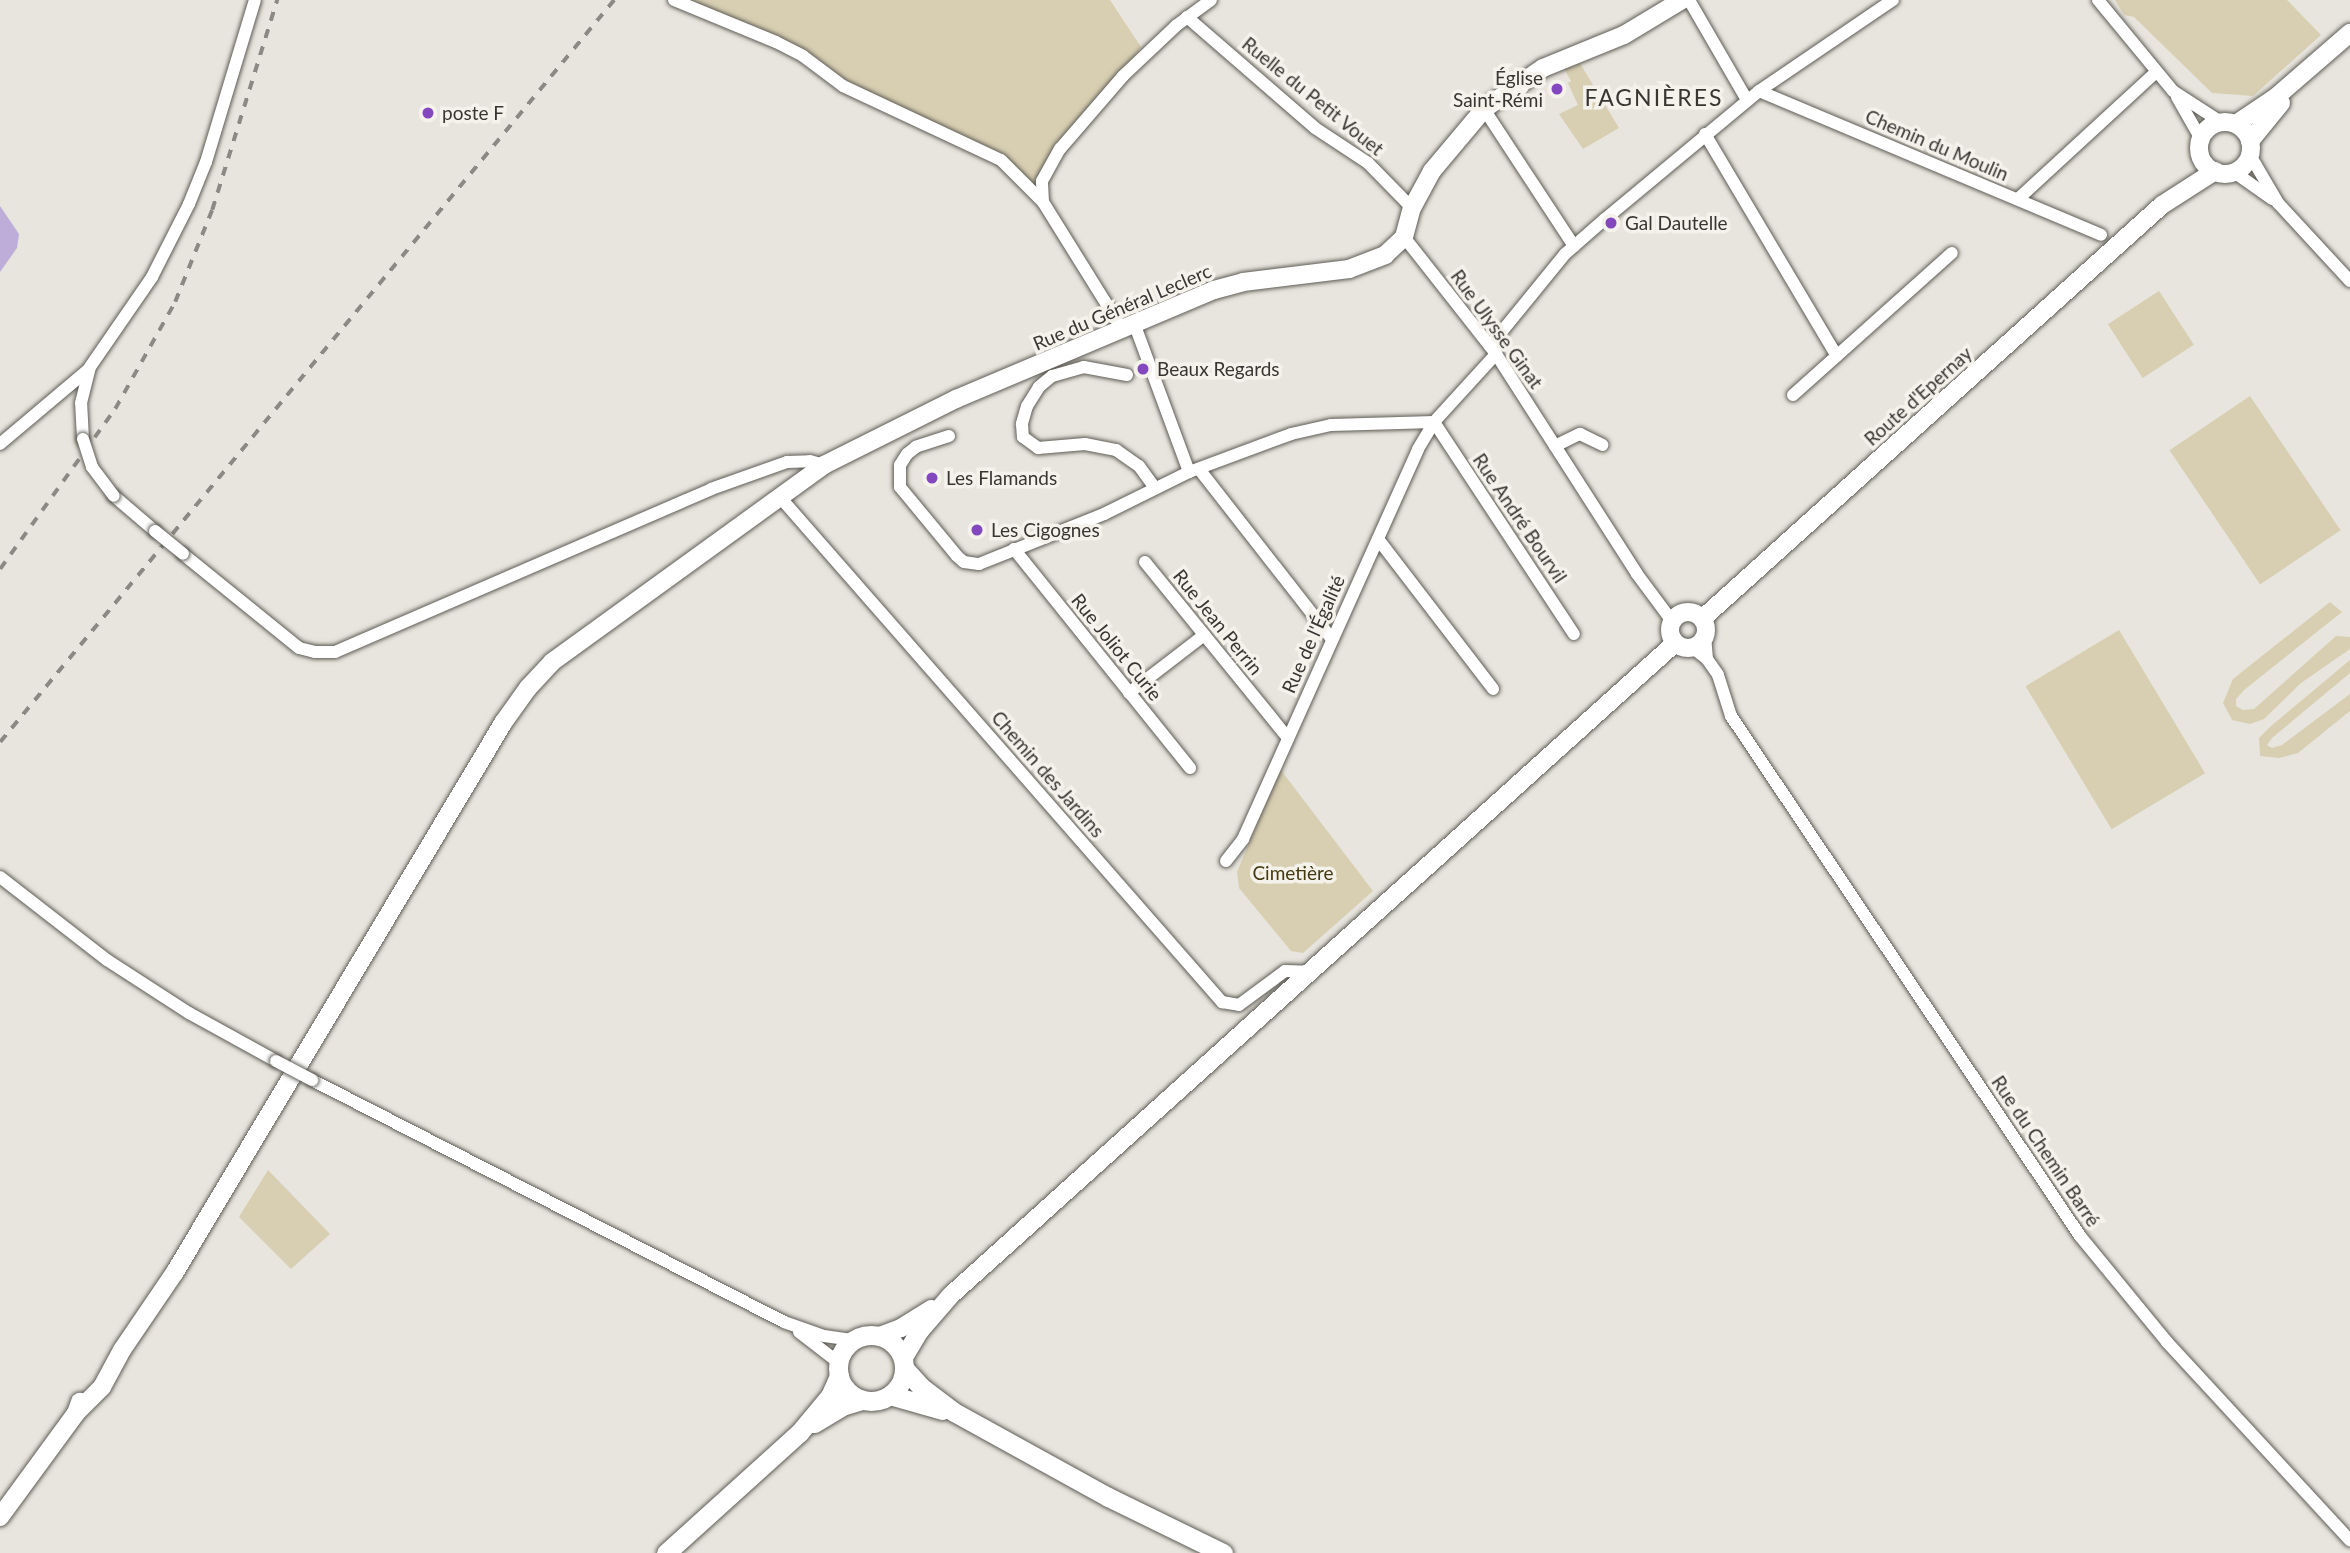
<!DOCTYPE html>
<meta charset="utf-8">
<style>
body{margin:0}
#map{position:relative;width:2350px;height:1553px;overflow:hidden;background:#e7e5dd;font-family:Lato,sans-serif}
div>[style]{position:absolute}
.green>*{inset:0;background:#d8cfb2;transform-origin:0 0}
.water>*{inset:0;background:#beacd9}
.roads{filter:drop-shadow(0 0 2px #5e5c56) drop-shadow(0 0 2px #5e5c56)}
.street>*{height:12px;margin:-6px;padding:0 6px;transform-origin:6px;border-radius:6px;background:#fff}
.secondary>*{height:18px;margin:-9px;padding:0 9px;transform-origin:9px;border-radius:9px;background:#fff}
.secondary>.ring{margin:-9px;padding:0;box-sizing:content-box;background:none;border:18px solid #fff;border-radius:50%}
.primary>*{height:19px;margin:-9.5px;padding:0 9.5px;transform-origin:9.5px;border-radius:9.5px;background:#fff}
.primary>.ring{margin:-9.5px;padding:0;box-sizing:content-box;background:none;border:19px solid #fff;border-radius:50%}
.rail>*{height:3.5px;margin-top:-1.75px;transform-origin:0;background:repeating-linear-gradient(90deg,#8a8983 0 9px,transparent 0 18px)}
.bridges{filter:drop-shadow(0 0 2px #5e5c56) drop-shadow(0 0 2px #5e5c56)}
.street-bridge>*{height:12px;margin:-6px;padding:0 6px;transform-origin:6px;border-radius:6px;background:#fff}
.dots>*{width:19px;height:19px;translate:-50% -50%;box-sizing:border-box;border:4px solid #f4f2ea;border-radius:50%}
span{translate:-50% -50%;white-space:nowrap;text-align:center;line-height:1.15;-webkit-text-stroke:7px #f4f2ea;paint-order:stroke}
.poi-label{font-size:19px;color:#373633}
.right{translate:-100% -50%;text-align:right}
.left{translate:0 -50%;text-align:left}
.street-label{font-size:19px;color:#373633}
.park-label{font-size:19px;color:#453912}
.quarter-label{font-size:23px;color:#383630;letter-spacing:2px}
</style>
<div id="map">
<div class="green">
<i style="clip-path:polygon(674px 0,1110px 0,1141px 47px,1041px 187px,728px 23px)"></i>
<i style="clip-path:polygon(2115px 0,2287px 0,2321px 35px,2253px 96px,2212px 93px,2134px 17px,2124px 15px)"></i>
<i style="clip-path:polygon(1578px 60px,1619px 128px,1583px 149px,1559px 114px,1578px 105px,1568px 83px,1571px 81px,1562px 65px)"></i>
<i style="left:2159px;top:291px;width:64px;height:61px;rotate:57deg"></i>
<i style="left:2250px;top:396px;width:162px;height:97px;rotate:56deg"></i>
<i style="clip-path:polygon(2330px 602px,2342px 612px,2244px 690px,2236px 699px,2236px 706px,2243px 710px,2254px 709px,2336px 636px,2350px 637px,2350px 649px,2301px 683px,2264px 719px,2250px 724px,2232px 720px,2223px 703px,2233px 679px)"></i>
<i style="left:2119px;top:630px;width:167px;height:109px;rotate:59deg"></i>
<i style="clip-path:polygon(2350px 660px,2350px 673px,2272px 738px,2267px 745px,2272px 748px,2282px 745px,2350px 694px,2350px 711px,2298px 753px,2279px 758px,2260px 756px,2259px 738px,2271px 726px)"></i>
<i style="clip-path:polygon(1280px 769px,1373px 891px,1303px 953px,1291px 951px,1239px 888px,1237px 872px)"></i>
<i style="clip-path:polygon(268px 1170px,330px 1234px,291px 1269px,239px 1217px)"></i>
</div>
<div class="water">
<i style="clip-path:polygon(0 206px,19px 234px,17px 248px,0 272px)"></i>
</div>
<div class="roads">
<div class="street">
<i style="left:674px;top:0;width:110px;rotate:22.4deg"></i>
<i style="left:776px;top:42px;width:30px;rotate:27deg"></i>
<i style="left:803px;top:56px;width:50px;rotate:36.9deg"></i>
<i style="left:843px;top:86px;width:174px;rotate:25.1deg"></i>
<i style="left:1001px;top:160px;width:59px;rotate:45deg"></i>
<i style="left:1043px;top:202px;width:150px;rotate:58.1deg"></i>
<i style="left:1689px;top:0;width:116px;rotate:59.9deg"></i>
<i style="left:2098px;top:0;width:118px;rotate:50.5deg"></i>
<i style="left:2173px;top:91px;width:57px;rotate:32.9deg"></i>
<i style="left:1187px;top:17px;width:169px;rotate:40.9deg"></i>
<i style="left:1315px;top:128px;width:64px;rotate:33.4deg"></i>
<i style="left:1368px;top:163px;width:63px;rotate:45.6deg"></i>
<i style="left:1759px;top:91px;width:371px;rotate:22.8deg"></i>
<i style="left:2177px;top:97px;width:48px;rotate:60.3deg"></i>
<i style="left:1484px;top:109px;width:164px;rotate:56.7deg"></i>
<i style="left:1705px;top:134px;width:258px;rotate:59.3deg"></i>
<i style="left:2250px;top:155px;width:56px;rotate:59.7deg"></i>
<i style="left:2278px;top:203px;width:106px;rotate:47.3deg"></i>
<i style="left:2234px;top:172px;width:47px;rotate:35.4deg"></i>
<i style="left:2018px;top:199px;width:186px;rotate:-42.6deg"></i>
<i style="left:1043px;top:202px;width:21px;rotate:-93deg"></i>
<i style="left:1042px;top:181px;width:37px;rotate:-61deg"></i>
<i style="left:1060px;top:149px;width:96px;rotate:-49.2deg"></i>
<i style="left:1123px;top:76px;width:74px;rotate:-43.4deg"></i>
<i style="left:1177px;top:25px;width:42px;rotate:-36.3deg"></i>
<i style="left:1404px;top:237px;width:149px;rotate:51.8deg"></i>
<i style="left:1496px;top:354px;width:261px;rotate:57.3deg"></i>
<i style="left:1637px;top:574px;width:59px;rotate:53.3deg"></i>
<i style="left:1134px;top:323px;width:159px;rotate:69.7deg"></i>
<i style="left:1490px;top:346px;width:119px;rotate:-50.8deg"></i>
<i style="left:1565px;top:254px;width:53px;rotate:-41.2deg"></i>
<i style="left:1605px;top:219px;width:200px;rotate:-39.7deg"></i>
<i style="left:1759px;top:91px;width:162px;rotate:-34.2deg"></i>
<i style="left:1127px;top:375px;width:44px;rotate:-169.5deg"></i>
<i style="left:1084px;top:367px;width:33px;rotate:164deg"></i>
<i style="left:1052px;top:376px;width:17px;rotate:140deg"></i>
<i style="left:1039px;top:387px;width:22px;rotate:122deg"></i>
<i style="left:1027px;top:406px;width:19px;rotate:106deg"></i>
<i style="left:1022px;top:424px;width:13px;rotate:86deg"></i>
<i style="left:1023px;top:437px;width:19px;rotate:36deg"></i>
<i style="left:1038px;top:448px;width:47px;rotate:-4.9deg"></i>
<i style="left:1085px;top:444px;width:32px;rotate:11deg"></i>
<i style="left:1116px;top:450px;width:28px;rotate:35deg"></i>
<i style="left:1139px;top:466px;width:27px;rotate:54deg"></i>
<i style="left:1793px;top:395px;width:213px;rotate:-41.8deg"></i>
<i style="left:949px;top:436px;width:35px;rotate:162deg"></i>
<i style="left:916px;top:447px;width:11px;rotate:142deg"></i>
<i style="left:907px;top:454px;width:13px;rotate:122deg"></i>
<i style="left:900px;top:465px;width:22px;rotate:90deg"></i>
<i style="left:900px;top:487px;width:89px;rotate:50.4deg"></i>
<i style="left:957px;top:556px;width:9px;rotate:41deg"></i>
<i style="left:964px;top:562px;width:15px;rotate:8deg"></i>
<i style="left:979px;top:564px;width:135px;rotate:-21.8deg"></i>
<i style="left:1104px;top:514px;width:95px;rotate:-26.3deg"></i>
<i style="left:1189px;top:472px;width:109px;rotate:-20.4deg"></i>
<i style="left:1291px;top:434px;width:41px;rotate:-12.7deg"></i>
<i style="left:1331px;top:425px;width:103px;rotate:-1.7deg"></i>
<i style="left:1434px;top:422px;width:92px;rotate:-47.6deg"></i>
<i style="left:83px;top:439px;width:36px;rotate:-93deg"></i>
<i style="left:81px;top:403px;width:37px;rotate:-76deg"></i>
<i style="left:90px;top:367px;width:109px;rotate:-55.4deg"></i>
<i style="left:152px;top:277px;width:82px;rotate:-63.1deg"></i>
<i style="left:189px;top:204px;width:45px;rotate:-68deg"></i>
<i style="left:206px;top:162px;width:169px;rotate:-73.2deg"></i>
<i style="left:0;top:444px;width:115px;rotate:-40.1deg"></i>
<i style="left:1555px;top:446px;width:28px;rotate:-26deg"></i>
<i style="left:1580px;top:434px;width:25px;rotate:26deg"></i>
<i style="left:1199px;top:469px;width:216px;rotate:52deg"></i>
<i style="left:114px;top:496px;width:54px;rotate:40.5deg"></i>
<i style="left:779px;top:496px;width:673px;rotate:48.8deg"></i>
<i style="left:1222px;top:1002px;width:17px;rotate:10deg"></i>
<i style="left:1239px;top:1005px;width:57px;rotate:-36.5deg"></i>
<i style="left:1285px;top:971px;width:24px;rotate:2deg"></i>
<i style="left:1378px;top:539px;width:189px;rotate:52.5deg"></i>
<i style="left:1014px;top:549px;width:281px;rotate:51.2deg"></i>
<i style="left:183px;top:554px;width:149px;rotate:39deg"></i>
<i style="left:299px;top:648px;width:16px;rotate:14deg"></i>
<i style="left:315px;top:652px;width:20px"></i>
<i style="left:335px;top:652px;width:410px;rotate:-23.4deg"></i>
<i style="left:711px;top:489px;width:81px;rotate:-19.6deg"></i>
<i style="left:787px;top:462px;width:23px;rotate:-2deg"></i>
<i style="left:810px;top:461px;width:15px;rotate:16deg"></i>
<i style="left:1145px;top:562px;width:227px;rotate:50.9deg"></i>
<i style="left:1692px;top:647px;width:19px;rotate:39deg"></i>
<i style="left:1707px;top:659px;width:23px;rotate:-95deg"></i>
<i style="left:1707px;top:659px;width:19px;rotate:55deg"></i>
<i style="left:1718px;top:675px;width:43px;rotate:72.4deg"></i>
<i style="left:1731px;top:716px;width:626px;rotate:56.13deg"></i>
<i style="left:2080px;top:1236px;width:137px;rotate:50.6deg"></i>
<i style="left:2167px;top:1342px;width:270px;rotate:47.3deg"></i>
<i style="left:1129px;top:693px;width:95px;rotate:-37.7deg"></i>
<i style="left:1226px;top:861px;width:28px;rotate:-52deg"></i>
<i style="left:1243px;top:839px;width:427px;rotate:-65.8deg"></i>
<i style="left:1418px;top:449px;width:31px;rotate:-59deg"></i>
<i style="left:1434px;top:422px;width:254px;rotate:56.6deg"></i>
<i style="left:0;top:877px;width:135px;rotate:37.8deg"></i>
<i style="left:107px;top:960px;width:98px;rotate:32.9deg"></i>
<i style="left:189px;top:1013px;width:99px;rotate:28.9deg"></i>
<i style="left:312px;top:1080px;width:530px;rotate:27.14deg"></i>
<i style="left:784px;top:1322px;width:42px;rotate:19.3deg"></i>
<i style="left:824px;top:1336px;width:28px;rotate:8deg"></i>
<i style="left:799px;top:1332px;width:49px;rotate:37.6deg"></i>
</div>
<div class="secondary">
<i class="ring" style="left:2199px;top:122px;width:34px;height:34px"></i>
<i style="left:2236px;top:124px;width:48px;rotate:-34deg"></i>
<i style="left:2276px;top:97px;width:98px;rotate:-40.9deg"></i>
<i style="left:2250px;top:141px;width:49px;rotate:-50.8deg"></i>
<i class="ring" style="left:1670px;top:612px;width:18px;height:18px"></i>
<i style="left:1703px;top:618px;width:617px;rotate:-41.98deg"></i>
<i style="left:2162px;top:205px;width:63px;rotate:-32.7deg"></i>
<i style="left:880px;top:1336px;width:22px;rotate:-21deg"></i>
<i style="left:901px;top:1328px;width:36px;rotate:-32deg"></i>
<i style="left:903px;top:1359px;width:33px;rotate:-59deg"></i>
<i style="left:920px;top:1331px;width:48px;rotate:-49.3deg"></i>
<i style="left:951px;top:1295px;width:974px;rotate:-42deg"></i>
<i style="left:76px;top:1413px;width:37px;rotate:-45deg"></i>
<i style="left:102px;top:1387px;width:42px;rotate:-61.6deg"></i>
<i style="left:122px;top:1350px;width:94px;rotate:-55.8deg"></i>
<i style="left:175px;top:1272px;width:640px;rotate:-59.14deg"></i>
<i style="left:503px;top:723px;width:43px;rotate:-54.5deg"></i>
<i style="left:528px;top:688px;width:35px;rotate:-47deg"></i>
<i style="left:552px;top:662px;width:336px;rotate:-35.9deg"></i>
<i style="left:824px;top:465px;width:148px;rotate:-26.6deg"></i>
<i style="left:956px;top:399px;width:280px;rotate:-22.9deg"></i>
<i style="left:1214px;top:290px;width:30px;rotate:-15deg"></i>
<i style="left:1243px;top:282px;width:107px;rotate:-7deg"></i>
<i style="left:1349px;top:269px;width:39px;rotate:-21deg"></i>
<i style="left:1385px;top:255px;width:26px;rotate:-43deg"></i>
<i style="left:1404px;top:237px;width:30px;rotate:-75deg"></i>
<i style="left:1412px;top:208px;width:42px;rotate:-61.6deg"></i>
<i style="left:1432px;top:171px;width:81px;rotate:-50deg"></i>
<i style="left:1484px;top:109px;width:72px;rotate:-34.8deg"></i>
<i style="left:1543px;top:68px;width:87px;rotate:-22.2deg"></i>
<i style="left:1624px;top:35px;width:68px;rotate:-31.1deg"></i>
<i style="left:0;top:1517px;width:129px;rotate:-53.8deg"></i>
<i style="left:76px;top:1413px;width:12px;rotate:-70deg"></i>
</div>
<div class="primary">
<i class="ring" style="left:838px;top:1335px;width:47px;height:47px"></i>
<i style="left:904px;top:1368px;width:25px;rotate:48deg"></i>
<i style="left:921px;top:1387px;width:41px;rotate:37.1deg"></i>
<i style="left:954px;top:1412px;width:176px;rotate:28.9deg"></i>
<i style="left:1108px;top:1497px;width:128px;rotate:26deg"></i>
<i style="left:890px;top:1395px;width:54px;rotate:16.1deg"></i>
<i style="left:814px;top:1423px;width:33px;rotate:-31deg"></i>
<i style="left:842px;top:1406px;width:21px;rotate:-17deg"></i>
<i style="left:666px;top:1553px;width:179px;rotate:-42.1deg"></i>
<i style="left:799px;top:1433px;width:48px;rotate:-50deg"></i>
<i style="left:830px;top:1396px;width:22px;rotate:-66deg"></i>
</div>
</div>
<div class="rail">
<i style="left:0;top:569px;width:197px;rotate:-54.3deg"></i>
<i style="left:115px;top:409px;width:123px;rotate:-60.7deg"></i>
<i style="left:175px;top:302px;width:99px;rotate:-68.1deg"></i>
<i style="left:212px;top:210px;width:220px;rotate:-72.8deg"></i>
<i style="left:0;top:742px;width:963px;rotate:-50.39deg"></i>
</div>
<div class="bridges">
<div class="street-bridge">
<i style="left:83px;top:439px;width:29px;rotate:72deg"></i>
<i style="left:92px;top:467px;width:36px;rotate:53deg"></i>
<i style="left:155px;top:531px;width:36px;rotate:39deg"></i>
<i style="left:276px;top:1061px;width:41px;rotate:27.8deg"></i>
</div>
</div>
<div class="dots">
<i style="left:1557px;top:89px;background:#8348be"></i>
<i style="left:428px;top:113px;background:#8348be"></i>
<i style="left:1611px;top:223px;background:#8348be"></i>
<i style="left:1143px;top:369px;background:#8348be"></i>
<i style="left:932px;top:478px;background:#8348be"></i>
<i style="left:977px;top:530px;background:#8348be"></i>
</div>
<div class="poi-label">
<span class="right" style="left:1543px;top:89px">Église<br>Saint-Rémi</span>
<span class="left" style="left:442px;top:113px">poste F</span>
<span class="left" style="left:1625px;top:223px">Gal Dautelle</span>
<span class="left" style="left:1157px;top:369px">Beaux Regards</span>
<span class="left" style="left:946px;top:478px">Les Flamands</span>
<span class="left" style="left:991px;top:530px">Les Cigognes</span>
</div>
<div class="street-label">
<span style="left:1313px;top:96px;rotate:39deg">Ruelle du Petit Vouet</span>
<span style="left:1937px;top:145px;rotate:23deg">Chemin du Moulin</span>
<span style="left:1122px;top:307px;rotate:-23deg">Rue du Général Leclerc</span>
<span style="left:1497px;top:329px;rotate:54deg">Rue Ulysse Ginat</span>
<span style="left:1918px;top:396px;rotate:-42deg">Route d'Epernay</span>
<span style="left:1520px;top:518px;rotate:56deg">Rue André Bourvil</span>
<span style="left:1218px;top:622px;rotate:51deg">Rue Jean Perrin</span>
<span style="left:1313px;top:634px;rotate:-66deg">Rue de l'Égalité</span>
<span style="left:1117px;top:647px;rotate:51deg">Rue Joliot Curie</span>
<span style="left:1048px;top:774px;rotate:49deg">Chemin des Jardins</span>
<span style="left:2046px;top:1151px;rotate:56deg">Rue du Chemin Barré</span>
</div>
<div class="park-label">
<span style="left:1293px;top:873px">Cimetière</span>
</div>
<div class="quarter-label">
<span style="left:1654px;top:97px">FAGNIÈRES</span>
</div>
</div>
